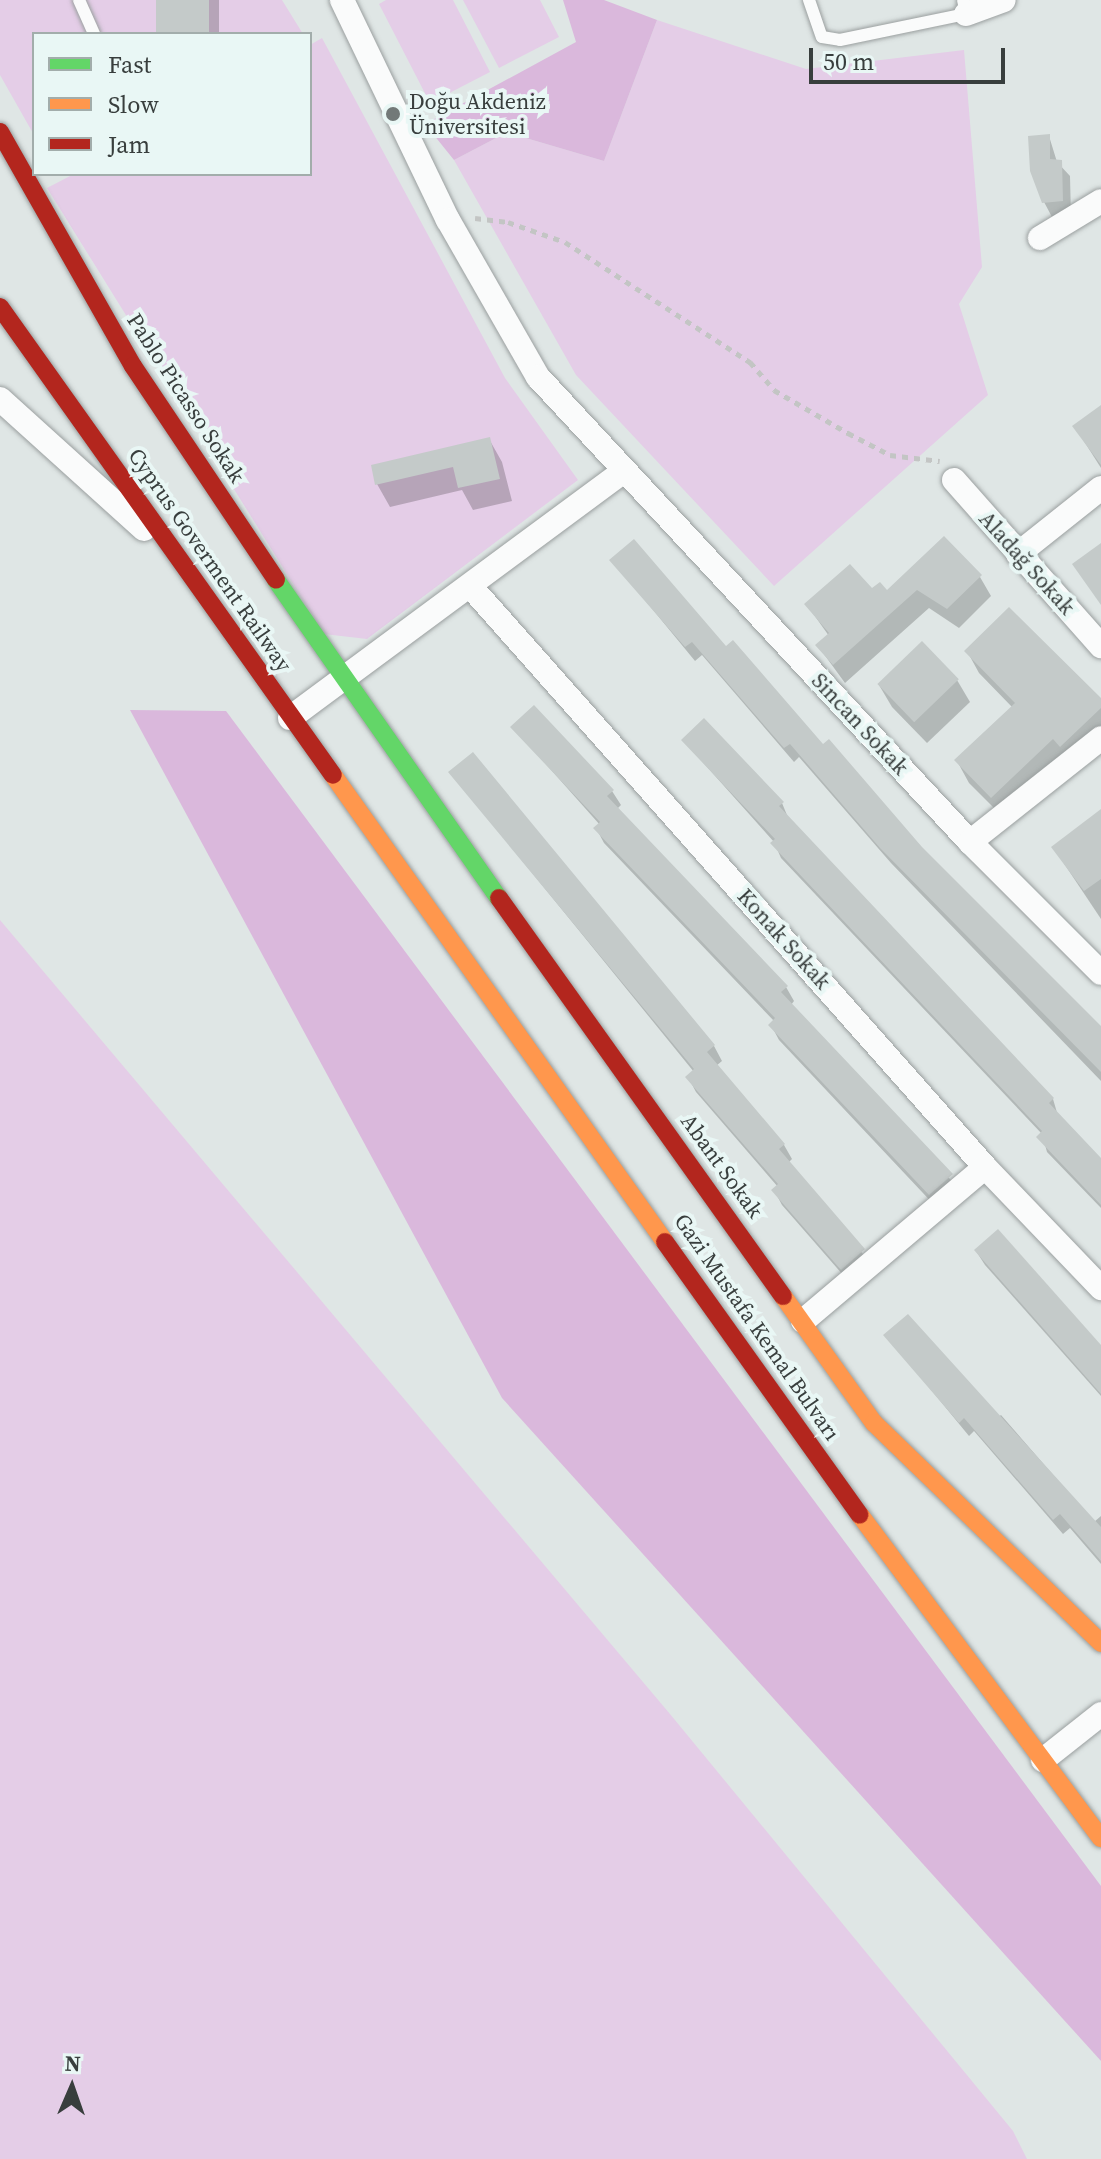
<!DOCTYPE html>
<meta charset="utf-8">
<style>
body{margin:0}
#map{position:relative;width:1101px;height:2159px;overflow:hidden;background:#dfe6e5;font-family:"Source Serif 4",serif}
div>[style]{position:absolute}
.green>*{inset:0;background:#e4cde7}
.forest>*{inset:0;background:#dab8dc}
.shadow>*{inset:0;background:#0003;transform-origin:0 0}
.building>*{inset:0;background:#c4cac9;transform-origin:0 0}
.path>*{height:5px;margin-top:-2.5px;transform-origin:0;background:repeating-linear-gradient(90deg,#c3c5c4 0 6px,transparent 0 12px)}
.roads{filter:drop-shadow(0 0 2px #9a9f9f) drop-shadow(0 0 2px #9a9f9f)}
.lane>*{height:12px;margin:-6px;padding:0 6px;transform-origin:6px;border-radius:6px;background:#fafbfb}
.street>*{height:24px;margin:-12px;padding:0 12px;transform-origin:12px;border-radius:12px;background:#fafbfb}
.fast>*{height:18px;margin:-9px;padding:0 9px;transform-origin:9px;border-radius:9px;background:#63d668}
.slow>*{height:18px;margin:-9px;padding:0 9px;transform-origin:9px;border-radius:9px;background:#ff974d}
.jam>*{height:18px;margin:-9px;padding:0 9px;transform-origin:9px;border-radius:9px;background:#b3261e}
.dots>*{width:22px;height:22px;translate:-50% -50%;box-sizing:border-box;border:4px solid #e9f7f5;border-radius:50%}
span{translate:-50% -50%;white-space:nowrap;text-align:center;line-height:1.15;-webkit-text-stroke:8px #e9f7f5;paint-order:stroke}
.poi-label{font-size:22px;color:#383e3d}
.left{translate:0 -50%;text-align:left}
.street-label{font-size:22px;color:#383e3d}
.legend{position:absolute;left:32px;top:32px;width:280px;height:144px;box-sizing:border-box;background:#e9f7f5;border:2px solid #a2adab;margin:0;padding:10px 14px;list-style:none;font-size:24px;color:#383e3d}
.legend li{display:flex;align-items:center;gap:16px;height:40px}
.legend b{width:40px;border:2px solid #a2adab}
.north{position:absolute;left:32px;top:2047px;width:80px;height:80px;-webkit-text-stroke:6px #e9f7f5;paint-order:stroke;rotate:2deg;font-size:22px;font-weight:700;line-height:32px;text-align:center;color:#383e3d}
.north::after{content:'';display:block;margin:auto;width:28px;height:36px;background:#383e3d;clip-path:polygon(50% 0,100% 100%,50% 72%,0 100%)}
.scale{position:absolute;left:809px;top:48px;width:196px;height:36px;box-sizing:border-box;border:4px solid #383e3d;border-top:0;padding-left:10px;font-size:24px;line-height:28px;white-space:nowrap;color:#383e3d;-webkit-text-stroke:6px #e9f7f5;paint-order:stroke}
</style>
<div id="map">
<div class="green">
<i style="clip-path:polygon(0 0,282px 0,303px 34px,34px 34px,34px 135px,0 75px)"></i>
<i style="clip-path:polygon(386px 0,453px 0,490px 72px,430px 103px,379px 4px)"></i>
<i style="clip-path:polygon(463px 0,540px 0,559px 37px,499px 68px)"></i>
<i style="clip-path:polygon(657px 20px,806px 69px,964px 50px,982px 267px,959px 304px,988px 395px,774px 586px,576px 375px,454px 160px,498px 137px,519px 136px,604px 161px)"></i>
<i style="clip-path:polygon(322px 38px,505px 378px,578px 480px,367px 639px,324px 634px,47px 188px,74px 174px,310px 174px,310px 45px)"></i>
<i style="clip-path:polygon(0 920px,670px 1714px,1013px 2131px,1027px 2159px,0 2159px)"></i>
</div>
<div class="forest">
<i style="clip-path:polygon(563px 0,604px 0,657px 20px,604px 161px,519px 136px,498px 137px,454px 160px,425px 124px,576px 42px)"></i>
<i style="clip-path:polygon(130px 710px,226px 711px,1101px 1886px,1101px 2061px,502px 1398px)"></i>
</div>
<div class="shadow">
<i style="left:158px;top:0;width:61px;height:34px"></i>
<i style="clip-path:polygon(1049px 136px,1057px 162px,1070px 176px,1071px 216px,1052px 217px,1044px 202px)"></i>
<i style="clip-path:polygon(1101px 408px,1101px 468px,1075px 427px)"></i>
<i style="clip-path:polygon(489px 439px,502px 462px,512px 501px,473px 510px,462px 490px,390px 507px,377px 484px)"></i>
<i style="clip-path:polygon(612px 560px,726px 648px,1101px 1030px,1101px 1081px,891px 863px,799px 757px,794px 762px,702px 655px,695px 661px)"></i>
<i style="clip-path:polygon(980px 577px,991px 596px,959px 628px,929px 608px,845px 683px,818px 646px,829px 636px,807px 605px)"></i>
<i style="clip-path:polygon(967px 651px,1101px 701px,1101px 742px,1005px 819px,969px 783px,957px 761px,1012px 707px,979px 673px)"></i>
<i style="clip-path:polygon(957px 680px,970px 702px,927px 743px,892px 707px,879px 685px)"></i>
<i style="clip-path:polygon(513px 727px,612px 791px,621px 805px,617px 809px,786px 987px,794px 1001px,791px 1005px,960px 1190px,938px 1209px,779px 1040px,771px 1025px,774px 1021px,604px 843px,596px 828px,600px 825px)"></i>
<i style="clip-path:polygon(683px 740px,782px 803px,789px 820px,1053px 1099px,1058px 1116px,1101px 1161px,1101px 1208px,1047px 1152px,1042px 1134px,781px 858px,774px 842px)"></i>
<i style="clip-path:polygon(451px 773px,714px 1046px,722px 1061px,716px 1066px,784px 1145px,792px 1159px,788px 1163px,872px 1265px,850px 1283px,782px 1205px,774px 1190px,778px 1187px,696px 1092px,688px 1077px,694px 1072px)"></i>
<i style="clip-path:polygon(1101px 812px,1101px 919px,1053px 847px)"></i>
<i style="clip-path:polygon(976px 1251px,1101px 1348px,1101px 1396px,985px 1265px)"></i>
<i style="clip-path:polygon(886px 1335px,996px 1419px,1001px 1415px,1094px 1522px,1101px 1516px,1101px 1564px,1070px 1528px,1063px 1534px,974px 1431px,969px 1436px)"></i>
</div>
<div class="building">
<i style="left:156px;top:0;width:53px;height:34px"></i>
<i style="clip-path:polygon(1050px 134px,1050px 159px,1062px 160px,1063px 201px,1042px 203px,1030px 171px,1028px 136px)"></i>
<i style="clip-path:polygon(1101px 405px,1101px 465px,1072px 426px)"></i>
<i style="clip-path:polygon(490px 437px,500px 479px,458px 488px,453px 467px,375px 485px,371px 465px)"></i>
<i style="clip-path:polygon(944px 536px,982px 575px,947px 609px,917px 590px,833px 665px,815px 645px,829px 633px,804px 604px,850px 564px,872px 588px,880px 582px,887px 590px)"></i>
<i style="clip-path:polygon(634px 539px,726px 646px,733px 640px,823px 744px,829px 739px,922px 847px,1101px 1026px,1101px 1072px,880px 848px,790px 744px,784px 748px,692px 642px,685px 647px,609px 560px)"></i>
<i style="clip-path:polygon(1101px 543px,1101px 605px,1072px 564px)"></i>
<i style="clip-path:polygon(1009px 607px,1101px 698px,1101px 708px,1060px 747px,1053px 739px,991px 798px,954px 760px,1015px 703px,964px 651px)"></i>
<i style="left:922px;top:641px;width:53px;height:62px;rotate:46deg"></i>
<i style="clip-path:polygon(534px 705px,614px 790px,607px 796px,788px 986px,781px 992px,953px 1174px,929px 1195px,768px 1025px,775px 1018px,593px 828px,600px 822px,510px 727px)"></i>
<i style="clip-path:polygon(704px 718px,784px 802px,779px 806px,1054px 1098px,1049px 1103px,1101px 1158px,1101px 1205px,1036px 1137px,1042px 1131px,770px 843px,775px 839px,681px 740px)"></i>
<i style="clip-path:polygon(473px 752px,715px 1045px,707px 1052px,785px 1144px,779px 1149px,865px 1249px,841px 1270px,771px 1190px,778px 1184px,685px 1077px,694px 1069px,448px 772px)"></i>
<i style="clip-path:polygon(1101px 809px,1101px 879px,1084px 891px,1051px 847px)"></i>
<i style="clip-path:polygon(998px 1229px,1101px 1345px,1101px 1394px,974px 1250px)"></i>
<i style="clip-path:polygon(908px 1314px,1101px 1527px,1101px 1561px,1060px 1514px,1053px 1520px,964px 1418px,959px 1423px,883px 1335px)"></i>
</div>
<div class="path">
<i style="left:475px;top:218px;width:33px;rotate:7deg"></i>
<i style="left:508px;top:222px;width:60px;rotate:19.3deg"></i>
<i style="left:565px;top:242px;width:221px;rotate:33deg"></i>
<i style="left:750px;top:362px;width:37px;rotate:49deg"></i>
<i style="left:774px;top:390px;width:86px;rotate:30.2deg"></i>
<i style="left:848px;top:433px;width:47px;rotate:27.6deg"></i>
<i style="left:890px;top:455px;width:50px;rotate:6.8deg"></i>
</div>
<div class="roads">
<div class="lane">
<i style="left:79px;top:0;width:37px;rotate:66deg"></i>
<i style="left:809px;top:0;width:39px;rotate:71deg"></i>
<i style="left:822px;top:37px;width:18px;rotate:9deg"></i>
<i style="left:840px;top:40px;width:129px;rotate:-11.7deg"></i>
<i style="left:966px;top:14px;width:14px;rotate:-102deg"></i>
</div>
<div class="street">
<i style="left:342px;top:0;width:244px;rotate:64.3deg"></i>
<i style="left:448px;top:220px;width:181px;rotate:60.2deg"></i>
<i style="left:538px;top:377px;width:635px;rotate:47.11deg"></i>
<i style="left:970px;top:842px;width:185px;rotate:45deg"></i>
<i style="left:966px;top:14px;width:40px;rotate:-20.2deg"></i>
<i style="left:1040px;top:238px;width:71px;rotate:-31.2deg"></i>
<i style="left:0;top:399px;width:194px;rotate:42.1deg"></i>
<i style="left:954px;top:480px;width:222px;rotate:48.5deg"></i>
<i style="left:1018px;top:554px;width:106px;rotate:-38.5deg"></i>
<i style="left:471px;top:587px;width:775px;rotate:48.45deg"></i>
<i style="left:985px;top:1167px;width:168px;rotate:46.2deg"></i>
<i style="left:290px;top:718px;width:413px;rotate:-36.5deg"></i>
<i style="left:970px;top:842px;width:167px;rotate:-38.4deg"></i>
<i style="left:803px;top:1321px;width:238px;rotate:-40.2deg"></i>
<i style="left:1043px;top:1760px;width:74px;rotate:-38.4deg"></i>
</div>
<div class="fast">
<i style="left:276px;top:580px;width:388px;rotate:55deg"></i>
</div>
<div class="slow">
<i style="left:333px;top:775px;width:573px;rotate:54.59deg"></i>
<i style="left:783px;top:1296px;width:156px;rotate:54.4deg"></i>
<i style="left:874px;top:1423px;width:316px;rotate:44.1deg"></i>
<i style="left:860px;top:1515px;width:403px;rotate:53.3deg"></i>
</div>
<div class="jam">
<i style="left:0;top:132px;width:269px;rotate:60.4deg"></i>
<i style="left:133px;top:366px;width:257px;rotate:56.2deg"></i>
<i style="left:0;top:307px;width:574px;rotate:54.57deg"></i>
<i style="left:499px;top:898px;width:489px;rotate:54.5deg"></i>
<i style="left:665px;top:1242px;width:335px;rotate:54.5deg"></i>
</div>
</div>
<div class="dots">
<i style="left:393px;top:114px;background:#727978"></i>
</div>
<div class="poi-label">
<span class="left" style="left:409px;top:114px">Doğu Akdeniz<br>Üniversitesi</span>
</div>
<div class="street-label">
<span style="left:186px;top:398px;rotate:57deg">Pablo Picasso Sokak</span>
<span style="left:210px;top:560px;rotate:55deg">Cyprus Goverment Railway</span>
<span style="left:1027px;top:563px;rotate:48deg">Aladağ Sokak</span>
<span style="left:860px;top:724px;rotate:47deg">Sincan Sokak</span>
<span style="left:784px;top:939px;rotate:48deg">Konak Sokak</span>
<span style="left:722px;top:1166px;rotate:54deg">Abant Sokak</span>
<span style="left:757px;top:1327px;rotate:55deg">Gazi Mustafa Kemal Bulvarı</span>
</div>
<ul class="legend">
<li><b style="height:10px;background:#63d668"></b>Fast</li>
<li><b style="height:10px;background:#ff974d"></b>Slow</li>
<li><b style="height:10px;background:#b3261e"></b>Jam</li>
</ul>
<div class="north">N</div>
<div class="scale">50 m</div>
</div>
